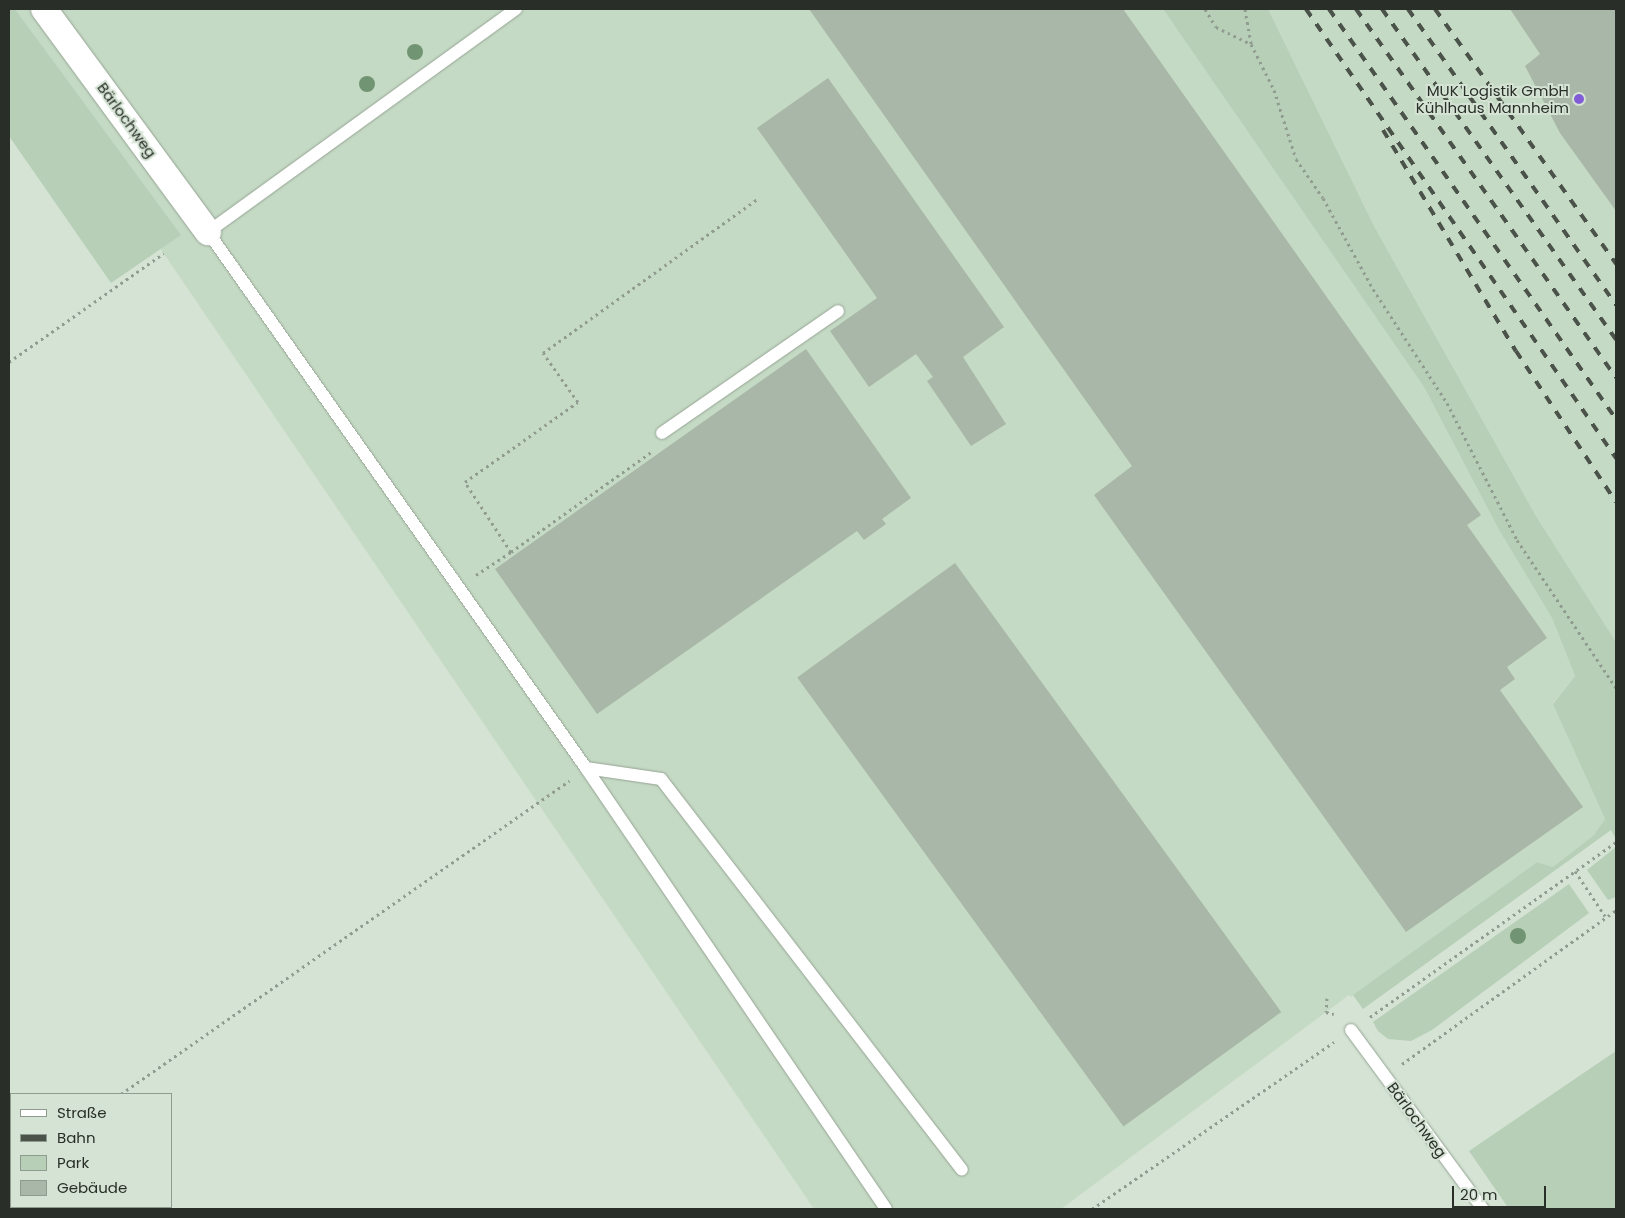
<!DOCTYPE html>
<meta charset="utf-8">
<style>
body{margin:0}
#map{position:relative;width:1625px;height:1218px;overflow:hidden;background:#d4e3d3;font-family:Poppins,sans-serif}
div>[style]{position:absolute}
.built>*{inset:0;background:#c5dac4}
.green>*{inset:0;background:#b7cfb6}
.building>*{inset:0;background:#a8b7a7;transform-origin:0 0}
.path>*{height:3px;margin-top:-1.5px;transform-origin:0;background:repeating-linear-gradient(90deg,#909c8f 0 2.5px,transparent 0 6.5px)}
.roads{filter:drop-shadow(0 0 1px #95a495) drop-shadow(0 0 1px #95a495)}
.service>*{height:12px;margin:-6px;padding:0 6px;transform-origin:6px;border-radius:6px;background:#fff}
.minor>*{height:26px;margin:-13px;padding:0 13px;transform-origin:13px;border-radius:13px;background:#fff}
.rail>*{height:4px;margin-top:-2px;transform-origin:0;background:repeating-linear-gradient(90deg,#4a5249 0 9px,transparent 0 18px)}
.trees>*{width:16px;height:16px;margin:-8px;border-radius:50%;background:#719472}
.dots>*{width:14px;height:14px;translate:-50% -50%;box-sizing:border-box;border:2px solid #d4e3d3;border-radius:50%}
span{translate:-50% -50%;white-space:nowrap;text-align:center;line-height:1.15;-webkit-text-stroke:4px #d4e3d3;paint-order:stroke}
.poi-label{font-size:15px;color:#292f28}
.right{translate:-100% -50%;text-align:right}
.street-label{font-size:15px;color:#292f28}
.frame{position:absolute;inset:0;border:10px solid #292f28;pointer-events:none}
.legend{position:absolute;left:10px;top:1093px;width:162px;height:115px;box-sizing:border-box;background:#d4e3d3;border:1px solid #909b8f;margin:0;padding:6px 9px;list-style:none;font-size:15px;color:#292f28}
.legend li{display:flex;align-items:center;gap:10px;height:25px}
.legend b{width:25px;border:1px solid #909b8f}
.scale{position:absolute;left:1452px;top:1186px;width:94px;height:22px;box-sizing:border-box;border:2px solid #292f28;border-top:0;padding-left:6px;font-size:15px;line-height:18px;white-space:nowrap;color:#292f28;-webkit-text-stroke:4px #d4e3d3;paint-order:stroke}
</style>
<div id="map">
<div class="built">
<i style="clip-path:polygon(15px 9px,1163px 9px,1424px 387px,1499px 530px,1552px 618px,1575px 676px,1553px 703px,1605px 819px,1594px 835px,1553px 867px,1537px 862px,1351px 997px,1349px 995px,1061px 1209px,814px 1209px,160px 248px,180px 235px)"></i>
<i style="clip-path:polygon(1268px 9px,1616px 9px,1616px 642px,1536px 516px,1374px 226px)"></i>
</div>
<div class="green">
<i style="clip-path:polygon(9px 9px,15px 9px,181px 235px,111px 283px,9px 136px)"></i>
<i style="clip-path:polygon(1163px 9px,1268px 9px,1374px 226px,1536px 516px,1616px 642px,1616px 839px,1611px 830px,1363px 1009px,1353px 995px,1537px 862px,1553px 867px,1594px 835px,1605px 819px,1553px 704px,1575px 676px,1552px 618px,1499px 530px,1424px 387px)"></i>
<i style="clip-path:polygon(1616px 847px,1616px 897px,1608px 900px,1587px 870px)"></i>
<i style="clip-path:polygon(1569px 884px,1589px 913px,1432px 1030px,1411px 1041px,1388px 1039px,1378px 1031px,1373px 1022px)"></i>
<i style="clip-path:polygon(1616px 1051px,1616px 1209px,1509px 1209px,1469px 1151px)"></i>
</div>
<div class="building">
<i style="clip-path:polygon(809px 9px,1123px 9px,1481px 515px,1467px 525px,1547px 638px,1507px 667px,1515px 679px,1500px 690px,1583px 807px,1406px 932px,1094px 495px,1132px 466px)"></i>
<i style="clip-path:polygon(1510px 9px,1616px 9px,1616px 211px,1560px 133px,1525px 66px,1540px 54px)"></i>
<i style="clip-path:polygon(828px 78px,1004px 327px,963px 357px,1006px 424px,971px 446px,927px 381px,933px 377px,916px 354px,869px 387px,830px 331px,877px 298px,757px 128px)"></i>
<i style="clip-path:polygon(806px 349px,911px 498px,882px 519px,886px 524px,864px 540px,857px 531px,597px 714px,495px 569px)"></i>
<i style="left:955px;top:563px;width:555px;height:195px;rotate:54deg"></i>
</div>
<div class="path">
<i style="left:1205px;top:9px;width:21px;rotate:59deg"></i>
<i style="left:1216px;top:27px;width:39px;rotate:26deg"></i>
<i style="left:1245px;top:9px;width:36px;rotate:80deg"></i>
<i style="left:1251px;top:44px;width:51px;rotate:63.4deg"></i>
<i style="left:1274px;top:90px;width:72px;rotate:72.3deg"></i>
<i style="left:1296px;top:159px;width:47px;rotate:55.3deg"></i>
<i style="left:1323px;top:198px;width:104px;rotate:61.2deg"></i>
<i style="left:1373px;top:289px;width:136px;rotate:57deg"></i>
<i style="left:1447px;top:403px;width:154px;rotate:62.9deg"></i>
<i style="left:1517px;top:540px;width:178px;rotate:56.2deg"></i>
<i style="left:9px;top:362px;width:189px;rotate:-35.1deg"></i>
<i style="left:511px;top:552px;width:172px;rotate:-35.5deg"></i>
<i style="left:476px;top:575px;width:42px;rotate:-33.3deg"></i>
<i style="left:511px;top:552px;width:84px;rotate:-123.3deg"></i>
<i style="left:465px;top:482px;width:138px;rotate:-35.3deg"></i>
<i style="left:578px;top:402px;width:60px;rotate:-125.5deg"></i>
<i style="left:543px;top:353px;width:264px;rotate:-35.7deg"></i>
<i style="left:1575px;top:871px;width:54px;rotate:56.3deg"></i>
<i style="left:1327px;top:998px;width:14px;rotate:94deg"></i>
<i style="left:1326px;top:1012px;width:8px;rotate:14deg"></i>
<i style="left:1370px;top:1017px;width:302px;rotate:-35.4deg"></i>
<i style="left:1402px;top:1064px;width:264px;rotate:-35.7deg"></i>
<i style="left:121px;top:1094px;width:547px;rotate:-34.94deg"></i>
<i style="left:9px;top:1172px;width:2px;rotate:-27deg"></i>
<i style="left:1092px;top:1209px;width:294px;rotate:-34.6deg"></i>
</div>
<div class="roads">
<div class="service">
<i style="left:516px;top:9px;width:380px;rotate:144.1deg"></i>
<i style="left:208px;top:232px;width:656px;rotate:54.81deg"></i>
<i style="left:586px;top:768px;width:533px;rotate:55.77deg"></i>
<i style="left:662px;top:433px;width:214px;rotate:-34.7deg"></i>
<i style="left:586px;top:768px;width:76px;rotate:8.3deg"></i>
<i style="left:661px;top:779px;width:493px;rotate:52.4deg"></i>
<i style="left:1351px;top:1030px;width:222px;rotate:53.6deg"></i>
</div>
<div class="minor">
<i style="left:44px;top:9px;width:277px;rotate:53.7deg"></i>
</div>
</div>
<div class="rail">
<i style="left:1306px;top:9px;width:546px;rotate:55.38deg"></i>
<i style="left:1329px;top:9px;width:500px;rotate:55.01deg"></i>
<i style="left:1356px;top:9px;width:451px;rotate:54.8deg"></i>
<i style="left:1382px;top:9px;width:405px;rotate:54.7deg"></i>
<i style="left:1408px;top:9px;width:362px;rotate:54.9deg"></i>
<i style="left:1435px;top:9px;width:313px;rotate:54.6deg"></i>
<i style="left:1383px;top:130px;width:258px;rotate:59deg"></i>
<i style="left:1516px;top:351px;width:181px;rotate:56.5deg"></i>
</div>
<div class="trees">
<i style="left:415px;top:52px"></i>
<i style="left:367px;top:84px"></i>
<i style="left:1518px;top:936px"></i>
</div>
<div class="dots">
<i style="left:1579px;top:99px;background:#825cd6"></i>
</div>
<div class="poi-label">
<span class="right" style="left:1569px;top:99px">MUK Logistik GmbH<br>Kühlhaus Mannheim</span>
</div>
<div class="street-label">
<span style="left:127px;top:120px;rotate:54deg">Bärlochweg</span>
<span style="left:1417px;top:1120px;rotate:54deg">Bärlochweg</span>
</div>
<div class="frame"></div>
<ul class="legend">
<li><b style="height:6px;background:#fff"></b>Straße</li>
<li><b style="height:6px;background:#4a5249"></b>Bahn</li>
<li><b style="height:14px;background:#b7cfb6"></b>Park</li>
<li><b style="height:14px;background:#a8b7a7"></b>Gebäude</li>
</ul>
<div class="scale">20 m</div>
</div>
